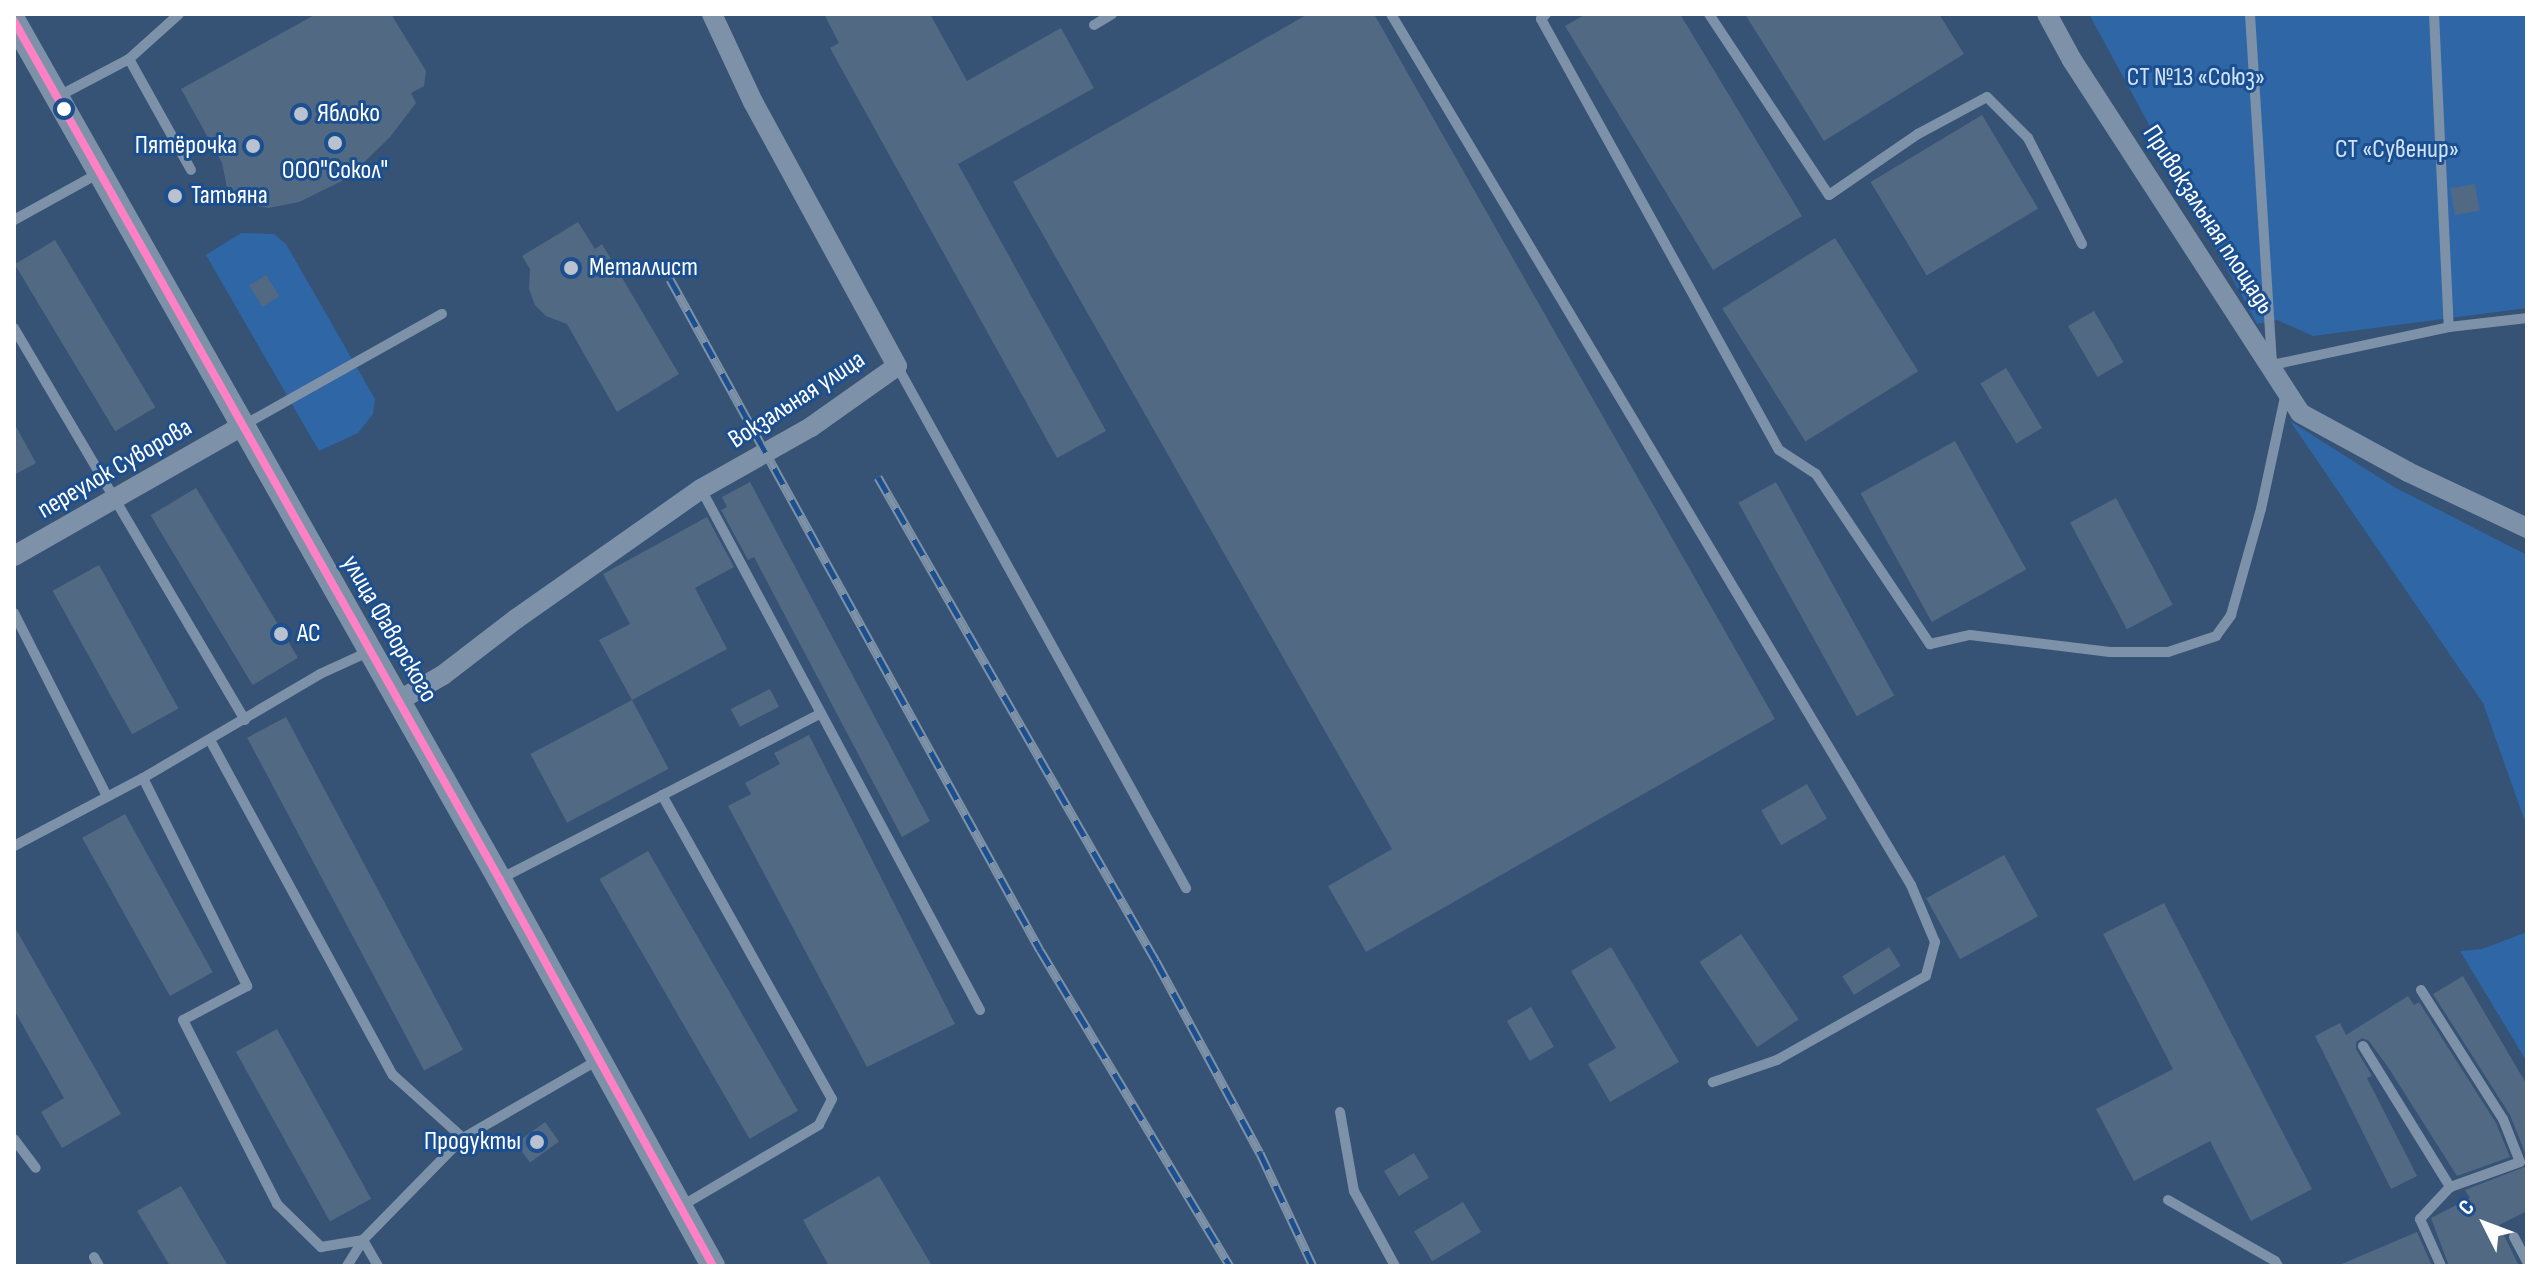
<!DOCTYPE html>
<meta charset="utf-8">
<style>
body{margin:0}
#map{position:relative;width:2541px;height:1280px;overflow:hidden;background:#365274;font-family:"Sofia Sans Condensed",sans-serif}
div>[style]{position:absolute}
.green>*{inset:0;background:#2f66a5}
.building>*{inset:0;background:#526984;transform-origin:0 0}
.service>*{height:10px;margin:-5px;padding:0 5px;transform-origin:5px;border-radius:5px;background:#7d92a8}
.minor>*{height:20px;margin:-10px;padding:0 10px;transform-origin:10px;border-radius:10px;background:#7d92a8}
.tertiary>*{height:24px;margin:-12px;padding:0 12px;transform-origin:12px;border-radius:12px;background:#7d92a8}
.rail>*{height:9px;margin-top:-4.5px;transform-origin:0;background:repeating-linear-gradient(90deg,#1b4f8f 0 18px,#7e92a7 0 36px);box-sizing:border-box;border-block:2px solid #7e92a7}
.bus-1>*{height:8px;margin:-4px;padding:0 4px;transform-origin:4px;border-radius:4px;background:#ff80c5}
.dots>*{width:22px;height:22px;translate:-50% -50%;box-sizing:border-box;border:4px solid #1b4f8f;border-radius:50%}
span{translate:-50% -50%;white-space:nowrap;text-align:center;line-height:1.15;-webkit-text-stroke:6px #1b4f8f;paint-order:stroke}
.park-label{font-size:26px;color:#cfe3fa}
.poi-label{font-size:26px;color:#fff}
.left{translate:0 -50%;text-align:left}
.right{translate:-100% -50%;text-align:right}
.street-label{font-size:26px;color:#fff}
.frame{position:absolute;inset:0;border:16px solid #fff;pointer-events:none}
.north{position:absolute;left:2445px;top:1184px;width:80px;height:80px;-webkit-text-stroke:6px #1b4f8f;paint-order:stroke;rotate:312deg;font-size:22px;font-weight:700;line-height:32px;text-align:center;color:#fff}
.north::after{content:'';display:block;margin:auto;width:28px;height:36px;background:#fff;clip-path:polygon(50% 0,100% 100%,50% 72%,0 100%)}
</style>
<div id="map">
<div class="green">
<i style="clip-path:polygon(2089px 14px,2527px 14px,2527px 308px,2313px 336px,2277px 320px,2257px 324px)"></i>
<i style="clip-path:polygon(241px 233px,274px 234px,286px 244px,375px 399px,373px 414px,358px 433px,319px 451px,206px 255px)"></i>
<i style="clip-path:polygon(2290px 421px,2396px 488px,2527px 555px,2527px 827px,2483px 703px)"></i>
<i style="clip-path:polygon(2527px 932px,2527px 1062px,2460px 951px,2482px 949px)"></i>
</div>
<div class="building">
<i style="clip-path:polygon(316px 14px,391px 14px,426px 71px,424px 86px,411px 93px,416px 103px,390px 137px,348px 178px,299px 202px,269px 208px,252px 205px,227px 188px,222px 163px,181px 89px)"></i>
<i style="clip-path:polygon(824px 14px,930px 14px,967px 81px,1061px 28px,1094px 88px,958px 164px,1106px 431px,1057px 458px,830px 48px,839px 43px)"></i>
<i style="clip-path:polygon(1308px 14px,1374px 14px,1775px 719px,1366px 952px,1328px 886px,1392px 849px,1013px 182px)"></i>
<i style="clip-path:polygon(1586px 14px,1680px 14px,1802px 216px,1713px 270px,1565px 26px)"></i>
<i style="clip-path:polygon(1745px 14px,1939px 14px,1964px 54px,1824px 141px)"></i>
<i style="left:1982px;top:115px;width:109px;height:130px;rotate:59deg"></i>
<i style="left:2475px;top:184px;width:27px;height:25px;rotate:80deg"></i>
<i style="clip-path:polygon(578px 222px,595px 249px,602px 244px,679px 374px,617px 412px,567px 324px,546px 316px,535px 305px,529px 289px,530px 269px,522px 256px)"></i>
<i style="left:1835px;top:238px;width:157px;height:133px;rotate:58deg"></i>
<i style="left:55px;top:240px;width:195px;height:47px;rotate:59deg"></i>
<i style="left:266px;top:275px;width:25px;height:20px;rotate:58deg"></i>
<i style="left:2094px;top:311px;width:59px;height:30px;rotate:60deg"></i>
<i style="left:2006px;top:368px;width:70px;height:30px;rotate:59deg"></i>
<i style="clip-path:polygon(14px 423px,36px 463px,14px 475px)"></i>
<i style="left:1955px;top:441px;width:147px;height:108px;rotate:61deg"></i>
<i style="clip-path:polygon(750px 482px,930px 821px,902px 837px,754px 557px,748px 560px,721px 510px,727px 507px,722px 497px)"></i>
<i style="left:1776px;top:482px;width:244px;height:43px;rotate:61deg"></i>
<i style="left:196px;top:488px;width:198px;height:53px;rotate:59deg"></i>
<i style="left:2116px;top:498px;width:121px;height:52px;rotate:62deg"></i>
<i style="clip-path:polygon(707px 517px,734px 567px,695px 588px,727px 649px,632px 700px,599px 640px,630px 624px,603px 574px)"></i>
<i style="left:99px;top:565px;width:164px;height:53px;rotate:61deg"></i>
<i style="left:770px;top:689px;width:20px;height:44px;rotate:63deg"></i>
<i style="left:632px;top:700px;width:78px;height:115px;rotate:62deg"></i>
<i style="left:286px;top:717px;width:377px;height:44px;rotate:62deg"></i>
<i style="clip-path:polygon(809px 735px,955px 1024px,867px 1067px,728px 806px,751px 794px,745px 783px,780px 764px,774px 753px)"></i>
<i style="left:1807px;top:784px;width:40px;height:53px;rotate:60deg"></i>
<i style="left:125px;top:814px;width:181px;height:49px;rotate:61deg"></i>
<i style="left:648px;top:851px;width:300px;height:56px;rotate:60deg"></i>
<i style="left:2004px;top:855px;width:70px;height:89px;rotate:61deg"></i>
<i style="clip-path:polygon(2164px 903px,2312px 1189px,2251px 1221px,2210px 1141px,2134px 1181px,2096px 1109px,2173px 1069px,2103px 934px)"></i>
<i style="clip-path:polygon(14px 926px,121px 1114px,62px 1148px,41px 1112px,64px 1098px,14px 1010px)"></i>
<i style="left:1741px;top:934px;width:103px;height:50px;rotate:56deg"></i>
<i style="clip-path:polygon(1611px 947px,1679px 1062px,1610px 1102px,1588px 1064px,1616px 1048px,1571px 971px)"></i>
<i style="left:1889px;top:947px;width:22px;height:55px;rotate:58deg"></i>
<i style="clip-path:polygon(2463px 976px,2527px 1085px,2527px 1158px,2510px 1115px,2433px 994px)"></i>
<i style="clip-path:polygon(2408px 996px,2414px 1005px,2419px 1002px,2496px 1123px,2510px 1157px,2457px 1176px,2388px 1067px,2369px 1041px,2362px 1038px,2356px 1042px,2356px 1049px,2372px 1076px,2367px 1078px,2417px 1176px,2391px 1189px,2315px 1036px,2340px 1023px,2346px 1035px)"></i>
<i style="left:1531px;top:1007px;width:46px;height:28px;rotate:60deg"></i>
<i style="left:277px;top:1029px;width:194px;height:47px;rotate:61deg"></i>
<i style="left:545px;top:1122px;width:24px;height:36px;rotate:54deg"></i>
<i style="left:1414px;top:1153px;width:29px;height:35px;rotate:59deg"></i>
<i style="clip-path:polygon(2527px 1166px,2527px 1211px,2499px 1225px,2519px 1266px,2449px 1266px,2431px 1218px,2470px 1198px,2465px 1190px)"></i>
<i style="clip-path:polygon(879px 1176px,932px 1266px,829px 1266px,803px 1220px)"></i>
<i style="clip-path:polygon(181px 1186px,228px 1266px,170px 1266px,137px 1211px)"></i>
<i style="left:1463px;top:1202px;width:35px;height:57px;rotate:59deg"></i>
<i style="clip-path:polygon(2417px 1232px,2432px 1266px,2337px 1266px)"></i>
</div>
<div class="service">
<i style="left:1391px;top:14px;width:1014px;rotate:59.16deg"></i>
<i style="left:1911px;top:885px;width:62px;rotate:67.2deg"></i>
<i style="left:1935px;top:942px;width:35px;rotate:105deg"></i>
<i style="left:1926px;top:976px;width:171px;rotate:150.6deg"></i>
<i style="left:1777px;top:1060px;width:68px;rotate:161deg"></i>
<i style="left:1546px;top:14px;width:7px;rotate:135deg"></i>
<i style="left:1541px;top:19px;width:492px;rotate:61.1deg"></i>
<i style="left:1779px;top:450px;width:44px;rotate:33deg"></i>
<i style="left:1816px;top:474px;width:205px;rotate:56.2deg"></i>
<i style="left:1930px;top:644px;width:41px;rotate:-12.7deg"></i>
<i style="left:1970px;top:635px;width:141px;rotate:6.9deg"></i>
<i style="left:2110px;top:652px;width:58px"></i>
<i style="left:2168px;top:652px;width:51px;rotate:-18.4deg"></i>
<i style="left:2216px;top:636px;width:26px;rotate:-54deg"></i>
<i style="left:2231px;top:615px;width:110px;rotate:-74.2deg"></i>
<i style="left:2261px;top:509px;width:120px;rotate:-77.9deg"></i>
<i style="left:1709px;top:14px;width:217px;rotate:56.5deg"></i>
<i style="left:1829px;top:195px;width:108px;rotate:-34.4deg"></i>
<i style="left:1918px;top:134px;width:78px;rotate:-28.2deg"></i>
<i style="left:1987px;top:97px;width:58px;rotate:45deg"></i>
<i style="left:2028px;top:138px;width:119px;rotate:63deg"></i>
<i style="left:2250px;top:14px;width:352px;rotate:86.4deg"></i>
<i style="left:2272px;top:365px;width:181px;rotate:-12.1deg"></i>
<i style="left:2449px;top:327px;width:79px;rotate:-6.6deg"></i>
<i style="left:2434px;top:14px;width:313px;rotate:87.3deg"></i>
<i style="left:1094px;top:25px;width:21px;rotate:-31deg"></i>
<i style="left:129px;top:59px;width:127px;rotate:60.8deg"></i>
<i style="left:57px;top:97px;width:81px;rotate:-27.8deg"></i>
<i style="left:129px;top:59px;width:67px;rotate:-42deg"></i>
<i style="left:14px;top:220px;width:97px;rotate:-28.9deg"></i>
<i style="left:14px;top:328px;width:455px;rotate:59.5deg"></i>
<i style="left:897px;top:366px;width:597px;rotate:61.03deg"></i>
<i style="left:244px;top:425px;width:227px;rotate:-29.3deg"></i>
<i style="left:701px;top:489px;width:591px;rotate:61.83deg"></i>
<i style="left:14px;top:613px;width:205px;rotate:63.1deg"></i>
<i style="left:210px;top:740px;width:382px;rotate:61.4deg"></i>
<i style="left:393px;top:1075px;width:94px;rotate:42deg"></i>
<i style="left:143px;top:778px;width:233px;rotate:63.4deg"></i>
<i style="left:247px;top:986px;width:72px;rotate:152deg"></i>
<i style="left:183px;top:1020px;width:207px;rotate:62.9deg"></i>
<i style="left:277px;top:1204px;width:62px;rotate:44.3deg"></i>
<i style="left:321px;top:1247px;width:43px;rotate:-9.5deg"></i>
<i style="left:363px;top:1240px;width:30px;rotate:60deg"></i>
<i style="left:662px;top:795px;width:348px;rotate:60.8deg"></i>
<i style="left:832px;top:1099px;width:29px;rotate:117deg"></i>
<i style="left:819px;top:1125px;width:161px;rotate:149.5deg"></i>
<i style="left:14px;top:846px;width:146px;rotate:-27.8deg"></i>
<i style="left:143px;top:778px;width:205px;rotate:-30.4deg"></i>
<i style="left:320px;top:674px;width:53px;rotate:-24.6deg"></i>
<i style="left:500px;top:879px;width:361px;rotate:-27.3deg"></i>
<i style="left:2421px;top:990px;width:153px;rotate:57.6deg"></i>
<i style="left:2503px;top:1119px;width:46px;rotate:68.4deg"></i>
<i style="left:2520px;top:1162px;width:74px;rotate:160.3deg"></i>
<i style="left:2363px;top:1046px;width:166px;rotate:58.3deg"></i>
<i style="left:2450px;top:1187px;width:44px;rotate:133.2deg"></i>
<i style="left:2420px;top:1219px;width:51px;rotate:65.9deg"></i>
<i style="left:1340px;top:1112px;width:80px;rotate:80deg"></i>
<i style="left:1354px;top:1191px;width:85px;rotate:61.3deg"></i>
<i style="left:14px;top:1139px;width:36px;rotate:53deg"></i>
<i style="left:2168px;top:1200px;width:123px;rotate:29.7deg"></i>
<i style="left:2275px;top:1261px;width:6px;rotate:59deg"></i>
<i style="left:2514px;top:1237px;width:27px;rotate:62deg"></i>
<i style="left:94px;top:1257px;width:10px;rotate:61deg"></i>
<i style="left:347px;top:1266px;width:31px;rotate:-58deg"></i>
<i style="left:363px;top:1240px;width:143px;rotate:-45.6deg"></i>
<i style="left:463px;top:1138px;width:156px;rotate:-30deg"></i>
</div>
<div class="minor">
<i style="left:2047px;top:14px;width:52px;rotate:61.5deg"></i>
<i style="left:2072px;top:60px;width:420px;rotate:57.1deg"></i>
<i style="left:2300px;top:413px;width:123px;rotate:28.6deg"></i>
<i style="left:2408px;top:472px;width:132px;rotate:25.2deg"></i>
<i style="left:14px;top:556px;width:262px;rotate:-29.7deg"></i>
<i style="left:398px;top:701px;width:52px;rotate:-30deg"></i>
<i style="left:443px;top:675px;width:92px;rotate:-37.5deg"></i>
<i style="left:516px;top:619px;width:226px;rotate:-35.1deg"></i>
<i style="left:701px;top:489px;width:126px;rotate:-29.4deg"></i>
<i style="left:811px;top:427px;width:105px;rotate:-35.3deg"></i>
<i style="left:897px;top:366px;width:301px;rotate:-118.6deg"></i>
<i style="left:753px;top:102px;width:97px;rotate:-115deg"></i>
</div>
<div class="tertiary">
<i style="left:14px;top:21px;width:987px;rotate:60.5deg"></i>
<i style="left:500px;top:880px;width:441px;rotate:61.1deg"></i>
</div>
<div class="rail">
<i style="left:670px;top:279px;width:766px;rotate:61.13deg"></i>
<i style="left:1040px;top:950px;width:369px;rotate:59deg"></i>
<i style="left:878px;top:477px;width:558px;rotate:60.13deg"></i>
<i style="left:1156px;top:961px;width:218px;rotate:61.6deg"></i>
<i style="left:1260px;top:1153px;width:125px;rotate:64.9deg"></i>
</div>
<div class="bus-1">
<i style="left:14px;top:21px;width:987px;rotate:60.5deg"></i>
<i style="left:500px;top:880px;width:441px;rotate:61.1deg"></i>
</div>
<div class="dots">
<i style="left:64px;top:109px;background:#fff"></i>
<i style="left:301px;top:114px;background:#b9c2ce"></i>
<i style="left:335px;top:143px;background:#b9c2ce"></i>
<i style="left:253px;top:146px;background:#b9c2ce"></i>
<i style="left:175px;top:196px;background:#b9c2ce"></i>
<i style="left:571px;top:268px;background:#b9c2ce"></i>
<i style="left:281px;top:634px;background:#b9c2ce"></i>
<i style="left:537px;top:1142px;background:#b9c2ce"></i>
</div>
<div class="park-label">
<span style="left:2196px;top:78px">СТ №13 «Союз»</span>
<span style="left:2397px;top:150px">СТ «Сувенир»</span>
</div>
<div class="poi-label">
<span class="left" style="left:317px;top:114px">Яблоко</span>
<span class="right" style="left:237px;top:146px">Пятёрочка</span>
<span style="left:335px;top:171px">ООО"Сокол"</span>
<span class="left" style="left:191px;top:196px">Татьяна</span>
<span class="left" style="left:589px;top:268px">Металлист</span>
<span class="left" style="left:297px;top:634px">АС</span>
<span class="right" style="left:521px;top:1142px">Продукты</span>
</div>
<div class="street-label">
<span style="left:2208px;top:220px;rotate:57deg">Привокзальная площадь</span>
<span style="left:797px;top:400px;rotate:-33deg">Вокзальная улица</span>
<span style="left:115px;top:469px;rotate:-30deg">переулок Суворова</span>
<span style="left:389px;top:629px;rotate:60deg">улица Фаворского</span>
</div>
<div class="frame"></div>
<div class="north">С</div>
</div>
